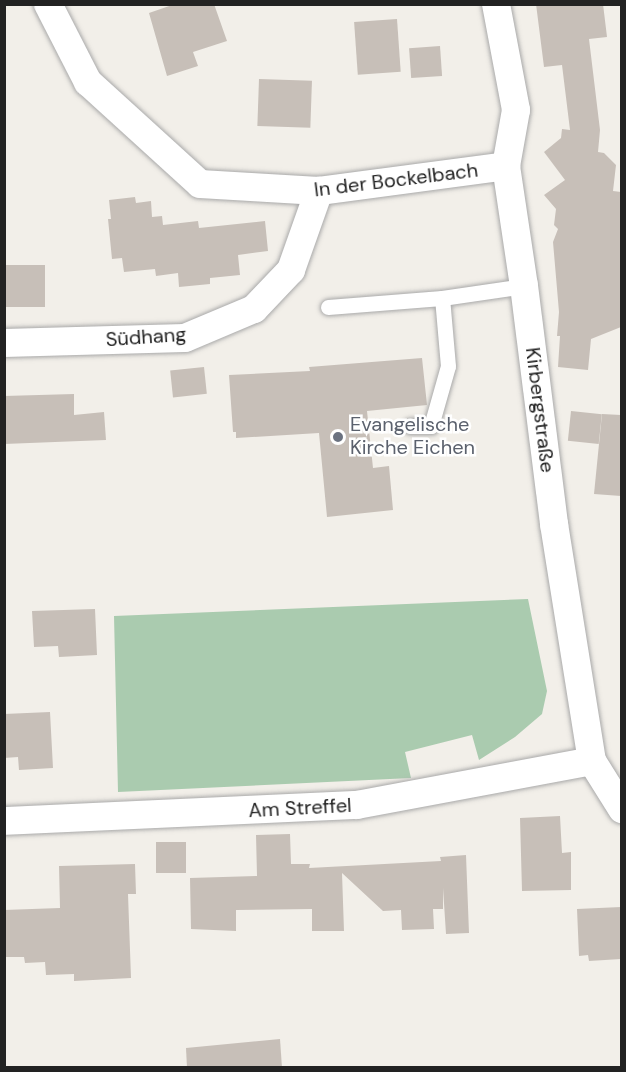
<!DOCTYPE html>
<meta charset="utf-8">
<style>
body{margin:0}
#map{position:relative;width:626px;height:1072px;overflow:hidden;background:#f2efe9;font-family:"DM Sans",sans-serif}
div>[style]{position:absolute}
.cemetery>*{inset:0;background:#aacbaf}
.building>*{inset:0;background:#c7bfb8;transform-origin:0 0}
.roads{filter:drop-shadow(0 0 2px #a9a9a9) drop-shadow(0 0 2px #a9a9a9)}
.service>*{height:15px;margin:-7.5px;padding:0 7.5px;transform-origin:7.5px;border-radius:7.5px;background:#fff}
.minor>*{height:28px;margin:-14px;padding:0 14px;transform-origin:14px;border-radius:14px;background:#fff}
.dots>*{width:16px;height:16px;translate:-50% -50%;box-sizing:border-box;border:3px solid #fff;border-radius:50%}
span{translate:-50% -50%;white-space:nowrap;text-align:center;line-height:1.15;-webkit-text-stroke:5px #fff;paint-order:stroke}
.street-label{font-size:20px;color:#222}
.worship-label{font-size:20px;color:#5b616d}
.left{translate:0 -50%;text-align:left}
.frame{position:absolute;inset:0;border:6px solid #222;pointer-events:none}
</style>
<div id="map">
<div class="cemetery">
<i style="clip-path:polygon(528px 599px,547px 691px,542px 714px,515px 737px,479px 760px,472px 735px,405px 752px,411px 778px,118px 792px,114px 616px)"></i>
</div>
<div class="building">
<i style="clip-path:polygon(175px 4px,214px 4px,227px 41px,193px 52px,198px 66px,167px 76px,149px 13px)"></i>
<i style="clip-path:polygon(536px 4px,603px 4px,607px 37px,589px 39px,600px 130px,598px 152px,604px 153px,616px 165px,613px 191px,621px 192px,621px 327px,591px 339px,588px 370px,558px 367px,560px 336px,557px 336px,559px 312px,553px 242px,558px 229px,554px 225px,556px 209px,544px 195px,565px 180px,544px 152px,561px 138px,562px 129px,570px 130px,562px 65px,544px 67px)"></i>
<i style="left:397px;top:19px;width:53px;height:43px;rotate:86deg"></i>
<i style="left:440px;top:46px;width:30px;height:31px;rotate:86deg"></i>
<i style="left:259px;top:79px;width:53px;height:47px;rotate:2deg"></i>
<i style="clip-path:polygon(135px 197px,136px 203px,151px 201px,152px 217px,162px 216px,163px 225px,198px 221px,199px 228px,265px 221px,268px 251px,238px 255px,240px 275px,210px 278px,210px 284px,179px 287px,178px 273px,156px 276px,155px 269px,124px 272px,122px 258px,112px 259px,108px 219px,111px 219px,109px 200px)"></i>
<i style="left:4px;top:265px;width:41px;height:42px"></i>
<i style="clip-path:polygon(422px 358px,427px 405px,367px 411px,373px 468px,389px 466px,393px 510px,327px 517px,319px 433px,236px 438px,236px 432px,233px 432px,229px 375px,310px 371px,309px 367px)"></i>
<i style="left:204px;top:367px;width:27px;height:34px;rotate:84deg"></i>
<i style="clip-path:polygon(74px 394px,74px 415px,104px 412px,106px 440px,4px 444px,4px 396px)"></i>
<i style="left:571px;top:411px;width:31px;height:30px;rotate:6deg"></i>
<i style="clip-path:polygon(602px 414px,621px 415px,621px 496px,594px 494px)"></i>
<i style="clip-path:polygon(95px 609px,97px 655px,59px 657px,58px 646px,34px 647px,32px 611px)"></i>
<i style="clip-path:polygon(50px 712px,53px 768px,19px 770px,18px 757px,4px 758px,4px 714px)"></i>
<i style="clip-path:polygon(560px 816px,562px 853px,571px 852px,571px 890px,522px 891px,520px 818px)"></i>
<i style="clip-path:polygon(290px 834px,291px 864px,310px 864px,309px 868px,441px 861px,440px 857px,466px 855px,469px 933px,446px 934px,443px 888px,443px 909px,433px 909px,434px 929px,402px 930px,401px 910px,383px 911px,342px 873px,344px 931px,312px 931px,312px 909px,236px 910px,236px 931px,191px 929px,190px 878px,257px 876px,256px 835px)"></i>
<i style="left:156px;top:842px;width:30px;height:31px"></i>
<i style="clip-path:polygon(135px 864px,136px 894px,128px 894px,131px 978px,74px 981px,74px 974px,46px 975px,45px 962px,25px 963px,24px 957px,4px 957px,4px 910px,60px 908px,59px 866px)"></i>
<i style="clip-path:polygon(621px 907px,621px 959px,589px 961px,588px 955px,579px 956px,577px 909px)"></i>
<i style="clip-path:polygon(280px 1039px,282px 1068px,187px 1068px,186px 1048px)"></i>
</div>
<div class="roads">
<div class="service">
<i style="left:328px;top:307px;width:114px;rotate:-4.5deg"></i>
<i style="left:442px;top:298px;width:83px;rotate:-8.3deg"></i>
<i style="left:410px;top:426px;width:21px"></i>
<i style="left:431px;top:426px;width:62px;rotate:-74.2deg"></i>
<i style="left:448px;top:366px;width:68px;rotate:-95deg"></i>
</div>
<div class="minor">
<i style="left:48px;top:4px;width:88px;rotate:62.9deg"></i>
<i style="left:88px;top:82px;width:151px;rotate:42.3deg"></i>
<i style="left:200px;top:184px;width:119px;rotate:3.4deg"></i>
<i style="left:319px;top:191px;width:189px;rotate:-7.6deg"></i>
<i style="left:496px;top:4px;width:108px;rotate:79.3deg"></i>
<i style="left:516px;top:110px;width:57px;rotate:100.1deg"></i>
<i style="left:506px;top:166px;width:121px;rotate:81.5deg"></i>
<i style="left:524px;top:286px;width:240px;rotate:82.8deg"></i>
<i style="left:554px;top:524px;width:240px;rotate:80.9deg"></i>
<i style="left:592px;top:761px;width:57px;rotate:58deg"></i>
<i style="left:4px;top:343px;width:181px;rotate:-1.6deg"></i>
<i style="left:185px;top:338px;width:75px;rotate:-22.8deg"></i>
<i style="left:254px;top:309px;width:54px;rotate:-46.5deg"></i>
<i style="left:291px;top:270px;width:84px;rotate:-70.5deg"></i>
<i style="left:4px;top:821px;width:353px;rotate:-2.6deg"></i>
<i style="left:357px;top:805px;width:239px;rotate:-10.6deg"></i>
</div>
</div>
<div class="dots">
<i style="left:338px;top:437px;background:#6b7280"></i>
</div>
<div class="street-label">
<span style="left:396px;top:180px;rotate:-7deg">In der Bockelbach</span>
<span style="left:146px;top:337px;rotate:-4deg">Südhang</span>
<span style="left:540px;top:410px;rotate:83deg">Kirbergstraße</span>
<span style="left:300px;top:808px;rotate:-3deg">Am Streffel</span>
</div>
<div class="worship-label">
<span class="left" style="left:350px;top:436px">Evangelische<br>Kirche Eichen</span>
</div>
<div class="frame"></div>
</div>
